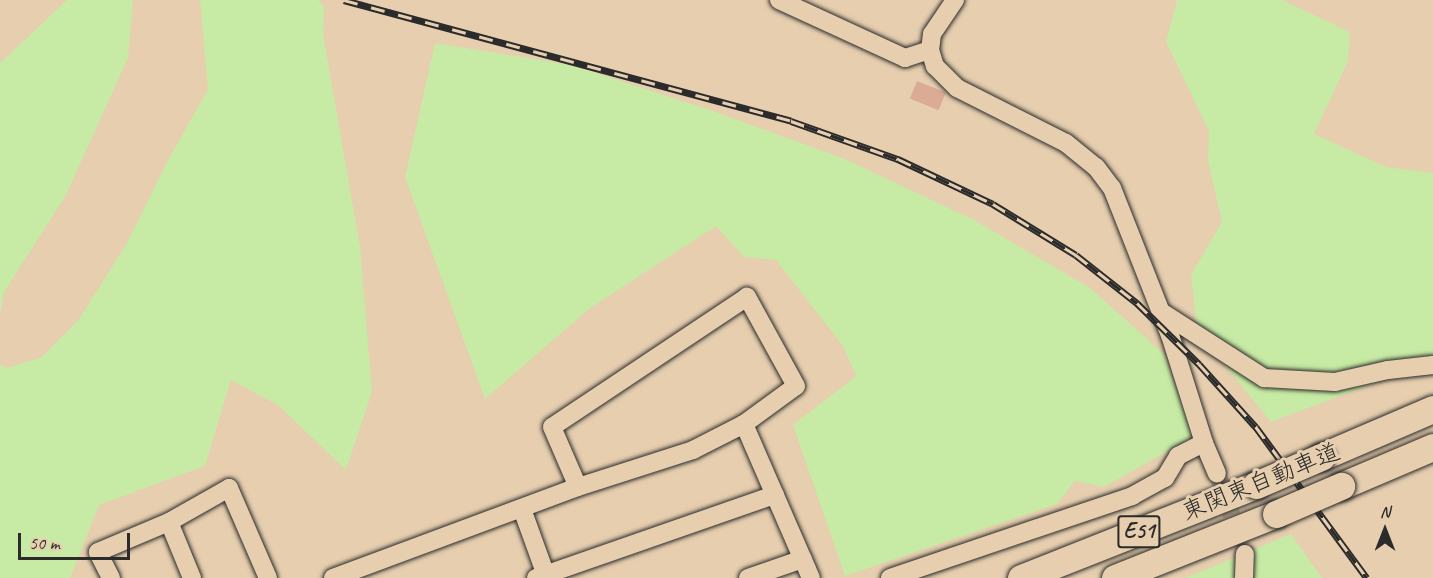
<!DOCTYPE html>
<meta charset="utf-8">
<style>
body{margin:0}
#map{position:relative;width:1433px;height:578px;overflow:hidden;background:#e6ceae;font-family:Caveat,"Klee One",sans-serif}
div>[style]{position:absolute}
.green>*{inset:0;background:#c7eaa4}
.building>*{inset:0;background:#daac96;transform-origin:0 0}
.minor-tunnel>*{height:18px;margin-top:-9px;transform-origin:0;background:repeating-linear-gradient(90deg,#c1ad94 0 18px,transparent 0 27px)}
.roads{filter:drop-shadow(0 0 2px #2b2b2b) drop-shadow(0 0 2px #2b2b2b)}
.minor>*{height:18px;margin:-9px;padding:0 9px;transform-origin:9px;border-radius:9px;background:#e6ceae}
.highway>*{height:27px;margin:-13.5px;padding:0 13.5px;transform-origin:13.5px;border-radius:13.5px;background:#e6ceae}
.rail>*{height:7px;margin-top:-3.5px;transform-origin:0;background:repeating-linear-gradient(90deg,#e6ceae 0 14px,#2b2b2b 0 28px);box-sizing:border-box;border-block:2px solid #2b2b2b}
.bridges{filter:drop-shadow(0 0 2px #2b2b2b) drop-shadow(0 0 2px #2b2b2b)}
.highway-bridge>*{height:27px;margin:-13.5px;padding:0 13.5px;transform-origin:13.5px;border-radius:13.5px;background:#e6ceae}
span{translate:-50% -50%;white-space:nowrap;text-align:center;line-height:1.15;-webkit-text-stroke:6px #e6ceae;paint-order:stroke}
.shield-label span{padding:2px 4px;background:#e6ceae;border:2px solid;border-radius:4px;-webkit-text-stroke-width:0}
.shield-label{font-size:22px;color:#2b2b2b;font-weight:700}
.street-label{font-size:24px;color:#2b2b2b}
.north{position:absolute;left:1355px;top:500px;width:60px;height:60px;-webkit-text-stroke:4px #e6ceae;paint-order:stroke;rotate:0deg;font-size:16px;font-weight:700;line-height:24px;text-align:center;color:#2b2b2b}
.north::after{content:'';display:block;margin:auto;width:21px;height:27px;background:#2b2b2b;clip-path:polygon(50% 0,100% 100%,50% 72%,0 100%)}
.scale{position:absolute;left:18px;top:533px;width:112px;height:27px;box-sizing:border-box;border:3px solid #2b2b2b;border-top:0;padding-left:8px;font-size:18px;line-height:21px;white-space:nowrap;color:#2b2b2b;-webkit-text-stroke:4px #e6ceae;paint-order:stroke}
</style>
<div id="map">
<div class="green">
<i style="clip-path:polygon(67px 0,133px 0,128px 58px,65px 197px,4px 292px,0 315px,0 63px)"></i>
<i style="clip-path:polygon(200px 0,318px 0,324px 6px,323px 34px,360px 246px,372px 392px,346px 470px,278px 405px,231px 380px,205px 466px,99px 505px,70px 578px,0 578px,0 364px,6px 368px,42px 357px,79px 319px,126px 245px,166px 164px,208px 89px)"></i>
<i style="clip-path:polygon(1177px 0,1282px 0,1350px 32px,1348px 61px,1314px 134px,1386px 167px,1433px 173px,1433px 361px,1271px 422px,1197px 331px,1191px 275px,1222px 222px,1208px 161px,1209px 131px,1166px 42px)"></i>
<i style="clip-path:polygon(435px 43px,571px 65px,710px 110px,845px 159px,974px 220px,1090px 288px,1164px 354px,1196px 435px,1104px 487px,1075px 481px,1057px 504px,845px 576px,793px 425px,856px 376px,843px 346px,776px 260px,744px 257px,716px 226px,589px 309px,485px 399px,405px 177px)"></i>
<i style="clip-path:polygon(1291px 534px,1322px 578px,1185px 578px)"></i>
</div>
<div class="building">
<i style="left:917px;top:81px;width:31px;height:19px;rotate:22deg"></i>
</div>
<div class="minor-tunnel">
<i style="left:1217px;top:473px;width:86px;rotate:70.9deg"></i>
</div>
<div class="roads">
<div class="minor">
<i style="left:779px;top:0;width:139px;rotate:24.7deg"></i>
<i style="left:905px;top:58px;width:26px;rotate:-18deg"></i>
<i style="left:955px;top:0;width:41px;rotate:124.1deg"></i>
<i style="left:932px;top:34px;width:16px;rotate:97deg"></i>
<i style="left:930px;top:50px;width:17px;rotate:73deg"></i>
<i style="left:935px;top:66px;width:31px;rotate:45deg"></i>
<i style="left:957px;top:88px;width:122px;rotate:26.8deg"></i>
<i style="left:1066px;top:143px;width:38px;rotate:39deg"></i>
<i style="left:1096px;top:167px;width:26px;rotate:53deg"></i>
<i style="left:1112px;top:188px;width:158px;rotate:68.5deg"></i>
<i style="left:1170px;top:335px;width:113px;rotate:72.5deg"></i>
<i style="left:1204px;top:443px;width:33px;rotate:67deg"></i>
<i style="left:1160px;top:311px;width:124px;rotate:32.8deg"></i>
<i style="left:1264px;top:378px;width:71px;rotate:3.2deg"></i>
<i style="left:1335px;top:382px;width:54px;rotate:-12.8deg"></i>
<i style="left:1388px;top:370px;width:45px;rotate:-6.3deg"></i>
<i style="left:744px;top:424px;width:168px;rotate:66.5deg"></i>
<i style="left:522px;top:509px;width:73px;rotate:70.1deg"></i>
<i style="left:169px;top:522px;width:61px;rotate:67.7deg"></i>
<i style="left:111px;top:578px;width:29px;rotate:-117deg"></i>
<i style="left:98px;top:552px;width:77px;rotate:-22.9deg"></i>
<i style="left:169px;top:522px;width:69px;rotate:-29.5deg"></i>
<i style="left:229px;top:488px;width:98px;rotate:66.6deg"></i>
<i style="left:333px;top:578px;width:261px;rotate:-20.4deg"></i>
<i style="left:578px;top:487px;width:121px;rotate:-17.8deg"></i>
<i style="left:693px;top:450px;width:57px;rotate:-27deg"></i>
<i style="left:744px;top:424px;width:64px;rotate:-36.2deg"></i>
<i style="left:796px;top:386px;width:102px;rotate:-118.8deg"></i>
<i style="left:747px;top:297px;width:234px;rotate:146.3deg"></i>
<i style="left:552px;top:427px;width:65px;rotate:66.6deg"></i>
<i style="left:536px;top:578px;width:253px;rotate:-19.2deg"></i>
<i style="left:748px;top:578px;width:58px;rotate:-19.1deg"></i>
<i style="left:890px;top:578px;width:256px;rotate:-18.7deg"></i>
<i style="left:1132px;top:496px;width:38px;rotate:-29deg"></i>
<i style="left:1165px;top:478px;width:26px;rotate:-59deg"></i>
<i style="left:1178px;top:456px;width:29px;rotate:-27deg"></i>
<i style="left:1244px;top:578px;width:24px;rotate:-88deg"></i>
</div>
<div class="highway">
<i style="left:1321px;top:457px;width:122px;rotate:-23.2deg"></i>
<i style="left:1341px;top:486px;width:100px;rotate:-23deg"></i>
<i style="left:1021px;top:578px;width:253px;rotate:-21.6deg"></i>
<i style="left:1115px;top:578px;width:173px;rotate:-21.7deg"></i>
</div>
</div>
<div class="rail">
<i style="left:344px;top:0;width:463px;rotate:15.1deg"></i>
<i style="left:791px;top:121px;width:114px;rotate:19.6deg"></i>
<i style="left:898px;top:159px;width:105px;rotate:25.3deg"></i>
<i style="left:993px;top:204px;width:97px;rotate:31.6deg"></i>
<i style="left:1076px;top:255px;width:78px;rotate:38.2deg"></i>
<i style="left:1137px;top:303px;width:87px;rotate:44.5deg"></i>
<i style="left:1199px;top:364px;width:85px;rotate:47.9deg"></i>
<i style="left:1256px;top:427px;width:187px;rotate:53.7deg"></i>
</div>
<div class="bridges">
<div class="highway-bridge">
<i style="left:1256px;top:485px;width:71px;rotate:-23.3deg"></i>
<i style="left:1276px;top:514px;width:71px;rotate:-23.3deg"></i>
</div>
</div>
<div class="shield-label">
<span style="left:1139px;top:532px">E51</span>
</div>
<div class="street-label">
<span style="left:1261px;top:482px;rotate:-22deg">東関東自動車道</span>
</div>
<div class="north">N</div>
<div class="scale">50 m</div>
</div>
